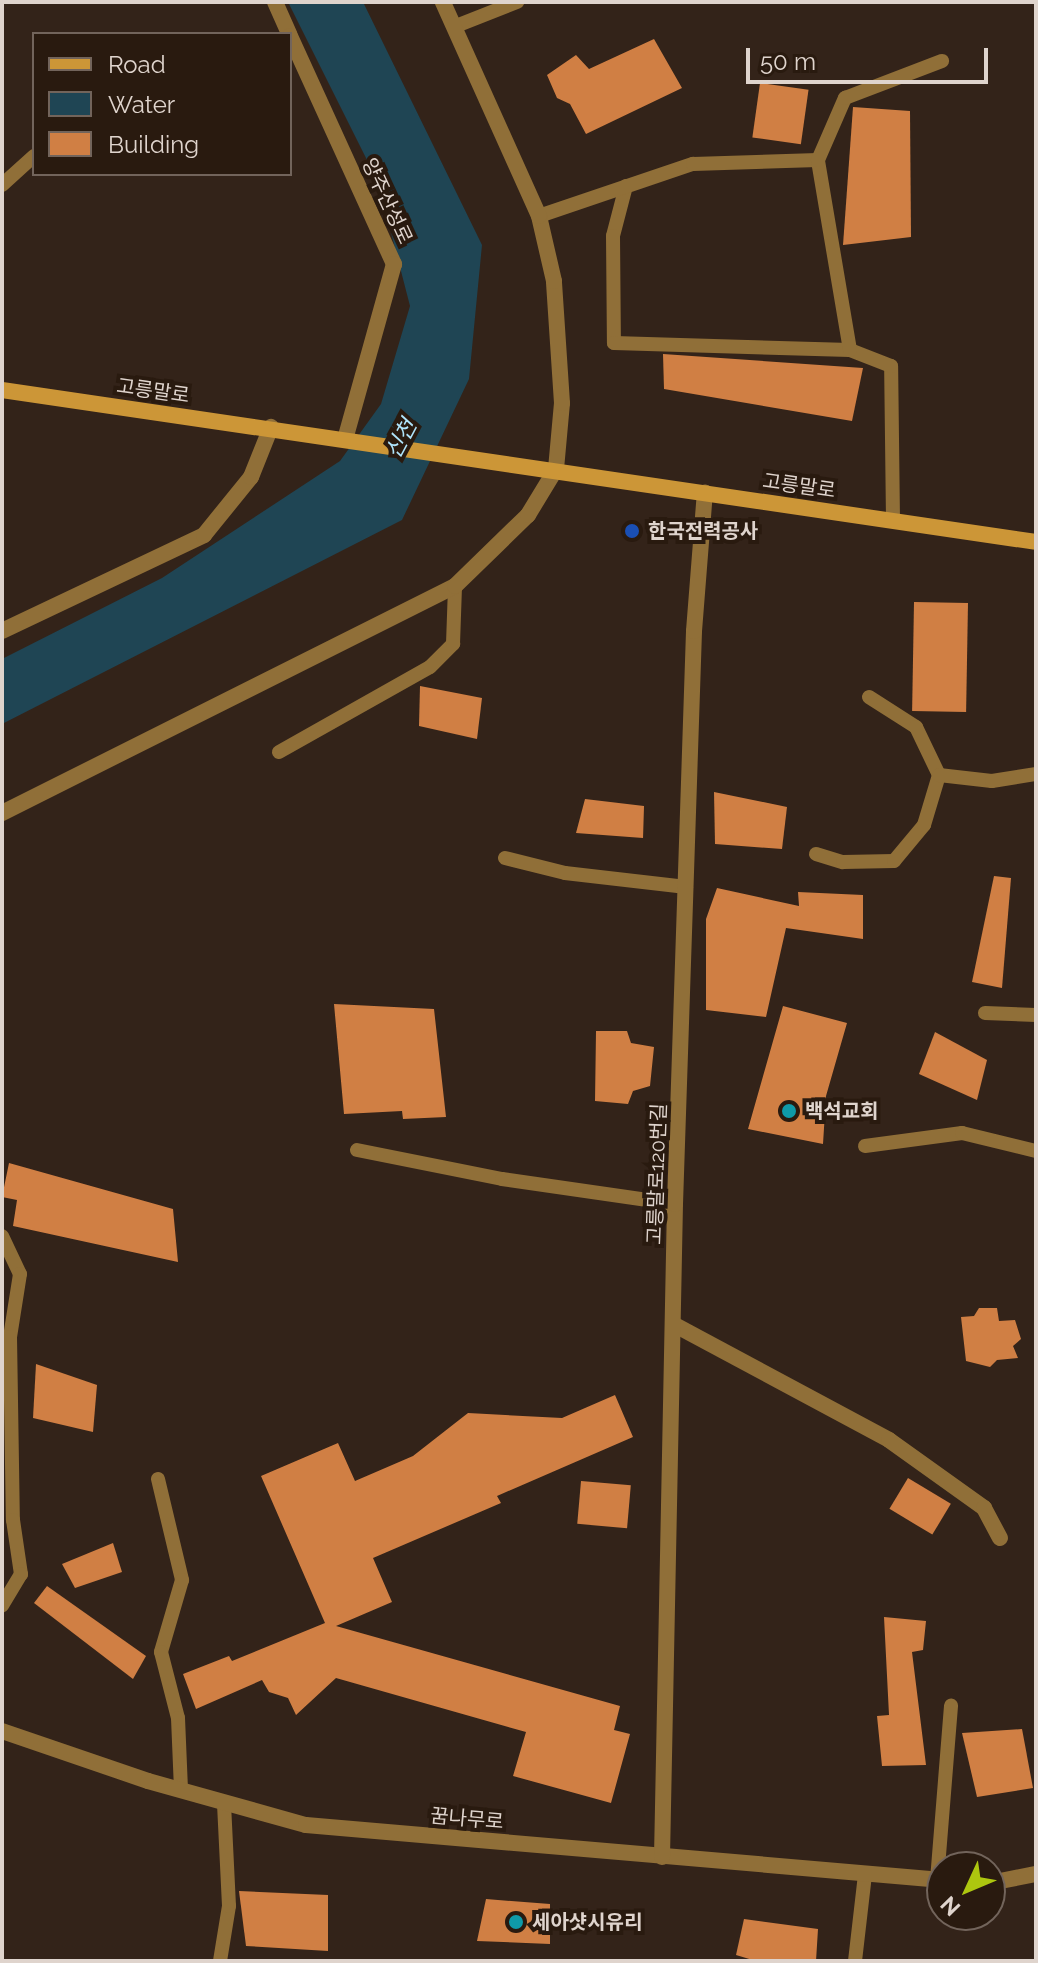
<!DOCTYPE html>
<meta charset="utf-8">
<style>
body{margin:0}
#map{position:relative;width:1038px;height:1963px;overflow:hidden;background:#332319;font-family:Raleway,"Noto Sans KR",sans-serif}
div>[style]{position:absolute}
.water>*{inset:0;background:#1f4554}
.building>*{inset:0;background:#d07f44;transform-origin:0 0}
.lane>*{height:14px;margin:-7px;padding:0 7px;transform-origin:7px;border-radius:7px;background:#906f38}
.street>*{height:16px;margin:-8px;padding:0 8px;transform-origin:8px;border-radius:8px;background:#906f38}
.secondary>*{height:16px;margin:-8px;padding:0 8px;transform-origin:8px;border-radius:8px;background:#cc9637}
.dots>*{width:22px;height:22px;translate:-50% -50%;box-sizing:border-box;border:4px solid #291a0f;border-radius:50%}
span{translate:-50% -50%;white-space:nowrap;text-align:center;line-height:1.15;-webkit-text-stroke:8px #291a0f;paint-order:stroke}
.street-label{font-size:20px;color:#dfd4cd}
.poi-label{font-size:20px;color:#dfd4cd;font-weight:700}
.left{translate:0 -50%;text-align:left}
.water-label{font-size:22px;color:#b0e5fc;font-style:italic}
.frame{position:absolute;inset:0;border:4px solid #dfd4cd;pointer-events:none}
.legend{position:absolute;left:32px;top:32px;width:260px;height:144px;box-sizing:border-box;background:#291a0f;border:2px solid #72645b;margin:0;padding:10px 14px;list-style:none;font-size:24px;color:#dfd4cd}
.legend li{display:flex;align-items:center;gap:16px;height:40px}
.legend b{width:40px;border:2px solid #72645b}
.north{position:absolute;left:926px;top:1851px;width:80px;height:80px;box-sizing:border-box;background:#291a0f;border:2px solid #72645b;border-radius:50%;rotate:226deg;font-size:22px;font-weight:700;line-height:32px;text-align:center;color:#dfd4cd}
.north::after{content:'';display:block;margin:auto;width:28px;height:36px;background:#adc60f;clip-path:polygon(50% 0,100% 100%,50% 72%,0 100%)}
.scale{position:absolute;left:746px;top:48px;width:242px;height:36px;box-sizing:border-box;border:4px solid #dfd4cd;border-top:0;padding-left:10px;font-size:24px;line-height:28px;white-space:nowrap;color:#dfd4cd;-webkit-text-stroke:6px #291a0f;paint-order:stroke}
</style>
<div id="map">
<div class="water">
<i style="clip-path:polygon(288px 2px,363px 2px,482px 245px,469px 379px,402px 520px,2px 724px,2px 659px,162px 578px,340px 461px,381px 404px,410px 306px,378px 182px)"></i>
</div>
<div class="building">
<i style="clip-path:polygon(654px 39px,682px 88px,586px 134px,570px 104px,557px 98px,547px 75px,576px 55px,589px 69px)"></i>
<i style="left:760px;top:83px;width:49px;height:55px;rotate:8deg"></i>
<i style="clip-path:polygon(853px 107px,910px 111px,911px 237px,843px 245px)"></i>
<i style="clip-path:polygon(663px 354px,863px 368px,852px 421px,664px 389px)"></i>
<i style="left:968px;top:603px;width:109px;height:54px;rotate:91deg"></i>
<i style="clip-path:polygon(420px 686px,482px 698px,477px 739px,419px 726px)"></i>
<i style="clip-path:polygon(714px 792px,787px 807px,782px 849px,715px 844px)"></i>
<i style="clip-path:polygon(585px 799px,644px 806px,643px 838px,576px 833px)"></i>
<i style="clip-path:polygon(994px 876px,1011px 878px,1002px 988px,972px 982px)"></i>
<i style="clip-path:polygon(717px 888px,799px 906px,798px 892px,863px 895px,863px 939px,786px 928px,766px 1017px,706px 1010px,706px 919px)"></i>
<i style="clip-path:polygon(334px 1004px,434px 1009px,446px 1117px,403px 1119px,402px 1111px,344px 1114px)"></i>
<i style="clip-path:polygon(783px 1006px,847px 1023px,826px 1096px,823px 1144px,748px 1129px)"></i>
<i style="clip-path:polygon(596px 1031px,627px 1031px,631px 1043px,654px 1047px,650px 1086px,633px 1091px,628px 1104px,595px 1101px)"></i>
<i style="clip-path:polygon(935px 1032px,987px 1060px,977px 1100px,919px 1074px)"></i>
<i style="clip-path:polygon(9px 1163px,173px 1209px,178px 1262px,13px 1226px,17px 1200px,2px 1197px)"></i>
<i style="clip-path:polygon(979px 1308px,997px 1308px,999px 1321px,1015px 1320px,1021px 1339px,1013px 1346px,1018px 1358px,997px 1360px,990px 1367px,966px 1361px,961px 1317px,974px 1316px)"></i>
<i style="clip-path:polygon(36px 1364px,97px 1385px,93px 1432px,33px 1418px)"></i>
<i style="clip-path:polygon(615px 1395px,633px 1437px,497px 1496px,501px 1503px,373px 1558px,392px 1602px,336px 1626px,620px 1706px,614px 1730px,630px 1734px,611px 1803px,513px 1776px,526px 1732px,336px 1678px,296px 1715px,288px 1698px,269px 1692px,262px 1680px,196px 1709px,183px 1674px,229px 1656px,232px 1661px,325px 1623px,261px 1476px,338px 1443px,355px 1481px,413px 1456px,468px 1413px,562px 1418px)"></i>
<i style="left:908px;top:1478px;width:50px;height:36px;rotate:31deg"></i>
<i style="left:581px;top:1481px;width:50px;height:43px;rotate:5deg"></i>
<i style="clip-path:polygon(113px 1543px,122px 1572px,75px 1588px,62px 1564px)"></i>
<i style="clip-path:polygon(47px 1586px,146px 1656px,133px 1679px,34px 1603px)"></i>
<i style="clip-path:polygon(884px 1617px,926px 1621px,923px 1650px,912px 1652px,926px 1765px,882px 1766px,877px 1716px,889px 1715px)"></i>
<i style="clip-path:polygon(1022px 1729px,1033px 1788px,977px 1797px,962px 1733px)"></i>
<i style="clip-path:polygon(239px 1891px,328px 1895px,328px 1951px,246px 1946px)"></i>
<i style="clip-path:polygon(486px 1899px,550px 1904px,550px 1944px,477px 1941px)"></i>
<i style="clip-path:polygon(744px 1919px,818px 1929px,816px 1961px,756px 1961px,736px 1955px)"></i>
</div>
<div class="lane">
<i style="left:456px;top:26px;width:66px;rotate:-21.5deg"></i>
<i style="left:2px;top:185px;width:43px;rotate:-42.2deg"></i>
<i style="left:626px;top:186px;width:52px;rotate:104.6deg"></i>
<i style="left:613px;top:236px;width:107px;rotate:89.5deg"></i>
<i style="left:614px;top:343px;width:236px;rotate:1.7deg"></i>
<i style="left:539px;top:216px;width:163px;rotate:-18.7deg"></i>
<i style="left:693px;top:164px;width:125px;rotate:-1.8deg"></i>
<i style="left:893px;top:520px;width:154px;rotate:-90.7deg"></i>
<i style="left:891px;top:366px;width:44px;rotate:-158.7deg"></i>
<i style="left:850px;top:350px;width:193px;rotate:-99.6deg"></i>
<i style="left:818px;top:160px;width:68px;rotate:-66.5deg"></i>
<i style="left:845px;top:98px;width:104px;rotate:-20.9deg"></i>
<i style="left:869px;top:697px;width:56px;rotate:32.6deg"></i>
<i style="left:916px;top:727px;width:53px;rotate:64.4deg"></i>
<i style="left:279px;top:752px;width:173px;rotate:-29.4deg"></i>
<i style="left:430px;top:667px;width:33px;rotate:-45deg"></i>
<i style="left:453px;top:644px;width:58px;rotate:-88deg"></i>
<i style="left:816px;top:854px;width:28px;rotate:17deg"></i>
<i style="left:843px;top:862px;width:51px;rotate:-1.1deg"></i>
<i style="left:894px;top:861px;width:47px;rotate:-50.2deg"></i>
<i style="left:924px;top:825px;width:52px;rotate:-73.3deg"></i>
<i style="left:939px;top:775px;width:53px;rotate:6.5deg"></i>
<i style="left:992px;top:781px;width:45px;rotate:-9deg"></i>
<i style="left:505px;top:858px;width:62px;rotate:14deg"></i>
<i style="left:565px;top:873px;width:122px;rotate:6.6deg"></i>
<i style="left:985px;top:1013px;width:51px;rotate:2.2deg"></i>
<i style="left:865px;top:1146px;width:98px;rotate:-7.6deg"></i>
<i style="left:962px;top:1133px;width:76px;rotate:13.7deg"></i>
<i style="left:357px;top:1150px;width:148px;rotate:11.3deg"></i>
<i style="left:502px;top:1179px;width:175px;rotate:8.2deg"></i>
<i style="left:2px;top:1236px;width:42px;rotate:64.7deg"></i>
<i style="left:20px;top:1274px;width:64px;rotate:99deg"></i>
<i style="left:10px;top:1337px;width:183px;rotate:89.1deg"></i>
<i style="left:13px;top:1520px;width:55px;rotate:81.6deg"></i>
<i style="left:21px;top:1574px;width:37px;rotate:121deg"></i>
<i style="left:158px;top:1479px;width:104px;rotate:76.6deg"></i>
<i style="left:182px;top:1580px;width:75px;rotate:106.3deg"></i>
<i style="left:161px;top:1652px;width:68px;rotate:75.6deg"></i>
<i style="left:178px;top:1718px;width:72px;rotate:87.6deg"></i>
<i style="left:937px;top:1880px;width:175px;rotate:-85.4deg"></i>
<i style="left:220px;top:1961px;width:56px;rotate:-80.7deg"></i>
<i style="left:229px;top:1906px;width:104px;rotate:-92.8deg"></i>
<i style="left:855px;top:1961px;width:87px;rotate:-83.4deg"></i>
</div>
<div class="street">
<i style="left:275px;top:2px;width:35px;rotate:66deg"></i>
<i style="left:290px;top:36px;width:251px;rotate:65.5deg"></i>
<i style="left:394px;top:264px;width:179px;rotate:105.6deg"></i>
<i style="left:2px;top:631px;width:224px;rotate:-25.4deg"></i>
<i style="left:204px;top:535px;width:75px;rotate:-51deg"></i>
<i style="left:251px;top:477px;width:54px;rotate:-68.2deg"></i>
<i style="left:2px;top:813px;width:507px;rotate:-26.62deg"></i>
<i style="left:455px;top:586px;width:102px;rotate:-44.2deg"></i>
<i style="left:528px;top:515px;width:54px;rotate:-58.7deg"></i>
<i style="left:556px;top:469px;width:66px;rotate:-84.8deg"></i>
<i style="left:562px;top:403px;width:122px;rotate:-93.8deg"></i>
<i style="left:554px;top:281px;width:67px;rotate:-103deg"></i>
<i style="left:539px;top:216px;width:235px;rotate:-114.2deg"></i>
<i style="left:673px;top:1324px;width:245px;rotate:28.2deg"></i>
<i style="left:889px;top:1440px;width:117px;rotate:35.6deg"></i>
<i style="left:984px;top:1508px;width:34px;rotate:62deg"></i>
<i style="left:2px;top:1731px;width:154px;rotate:18.9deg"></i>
<i style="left:148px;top:1781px;width:164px;rotate:15.6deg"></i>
<i style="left:306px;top:1825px;width:638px;rotate:4.94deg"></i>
<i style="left:662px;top:1857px;width:653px;rotate:-88.86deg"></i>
<i style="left:675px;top:1204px;width:573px;rotate:-88.1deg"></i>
<i style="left:694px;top:631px;width:139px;rotate:-85.5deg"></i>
<i style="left:990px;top:1883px;width:47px;rotate:-11.1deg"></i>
</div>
<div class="secondary">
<i style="left:2px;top:390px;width:1045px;rotate:8.36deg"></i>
</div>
<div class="dots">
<i style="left:632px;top:531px;background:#1a4fb4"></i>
<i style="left:789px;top:1111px;background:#0f9aa8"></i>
<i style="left:516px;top:1922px;background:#0f9aa8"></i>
</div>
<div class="street-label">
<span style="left:387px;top:201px;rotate:65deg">양주산성로</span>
<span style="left:153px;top:391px;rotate:8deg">고릉말로</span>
<span style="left:799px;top:486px;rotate:8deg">고릉말로</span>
<span style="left:657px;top:1174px;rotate:-88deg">고릉말로120번길</span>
<span style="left:467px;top:1819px;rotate:5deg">꿈나무로</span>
</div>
<div class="poi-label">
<span class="left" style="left:648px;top:531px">한국전력공사</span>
<span class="left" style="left:805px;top:1111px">백석교회</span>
<span class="left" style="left:532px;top:1922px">세아샷시유리</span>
</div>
<div class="water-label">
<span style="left:401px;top:439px;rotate:-62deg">신천</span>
</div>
<div class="frame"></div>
<ul class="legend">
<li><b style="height:10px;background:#cc9637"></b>Road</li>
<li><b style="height:22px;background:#1f4554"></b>Water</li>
<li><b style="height:22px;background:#d07f44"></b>Building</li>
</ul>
<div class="north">N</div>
<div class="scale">50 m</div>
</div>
